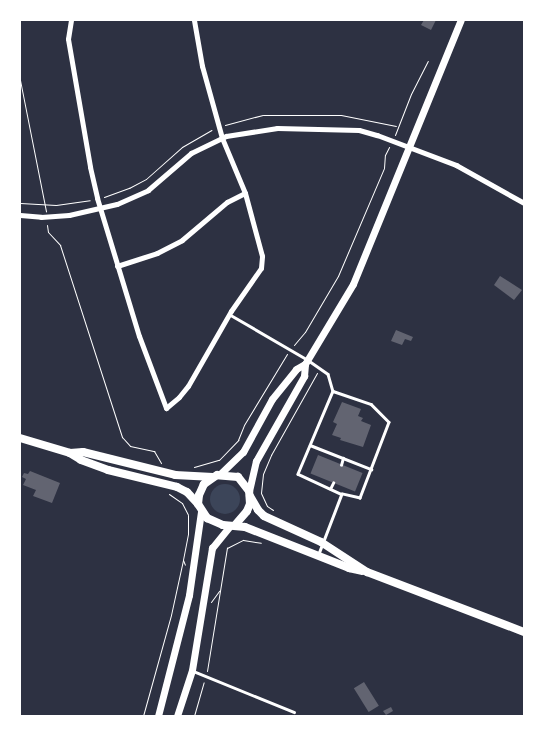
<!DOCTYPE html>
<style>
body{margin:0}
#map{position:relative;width:544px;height:736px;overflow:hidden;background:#2d3142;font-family:"Roboto Condensed",sans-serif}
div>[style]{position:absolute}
.green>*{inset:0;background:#3c4559}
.round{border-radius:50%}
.building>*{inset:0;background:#626471;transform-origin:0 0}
.path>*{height:1px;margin:-0.5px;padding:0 0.5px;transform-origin:0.5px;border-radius:0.5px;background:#fff}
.service>*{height:2.5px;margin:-1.25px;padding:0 1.25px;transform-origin:1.25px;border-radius:1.25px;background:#fff}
.minor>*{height:5px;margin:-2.5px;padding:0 2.5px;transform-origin:2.5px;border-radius:2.5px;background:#fff}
.secondary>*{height:7px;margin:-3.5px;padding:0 3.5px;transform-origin:3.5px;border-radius:3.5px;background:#fff}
.primary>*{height:8px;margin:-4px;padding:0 4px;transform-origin:4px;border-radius:4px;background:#fff}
span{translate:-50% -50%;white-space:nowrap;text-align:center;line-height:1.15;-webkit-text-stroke:4px #fff;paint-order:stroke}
.frame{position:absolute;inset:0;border:21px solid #fff;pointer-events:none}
</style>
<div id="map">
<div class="green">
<i class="round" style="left:210px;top:484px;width:30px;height:30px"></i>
</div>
<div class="building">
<i style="clip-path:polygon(424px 20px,436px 20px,431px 30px,421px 25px)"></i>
<i style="clip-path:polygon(500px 276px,522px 290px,514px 300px,494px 285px)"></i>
<i style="clip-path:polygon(396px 330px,413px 337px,411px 341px,405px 339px,402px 345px,391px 341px)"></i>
<i style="clip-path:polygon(342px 402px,361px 409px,358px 416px,363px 418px,361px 421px,371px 425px,363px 447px,340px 440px,341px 438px,332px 435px,337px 424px,333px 422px)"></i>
<i style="left:318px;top:455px;width:48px;height:20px;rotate:22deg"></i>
<i style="clip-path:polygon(30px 471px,60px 483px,52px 503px,33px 496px,36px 490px,23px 485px,26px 479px,22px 477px,24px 473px,28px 474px)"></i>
<i style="left:364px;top:682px;width:28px;height:12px;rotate:58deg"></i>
<i style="clip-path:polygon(391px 707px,393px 711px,386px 715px,383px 711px)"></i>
</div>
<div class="path">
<i style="left:20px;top:80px;width:134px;rotate:78.8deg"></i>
<i style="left:225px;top:125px;width:39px;rotate:-15deg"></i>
<i style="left:263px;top:115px;width:78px"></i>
<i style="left:341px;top:115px;width:56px;rotate:11.3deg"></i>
<i style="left:395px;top:135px;width:44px;rotate:-68.7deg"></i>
<i style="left:411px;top:94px;width:37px;rotate:-63deg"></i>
<i style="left:104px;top:197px;width:27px;rotate:-20deg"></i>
<i style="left:129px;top:188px;width:19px;rotate:-28deg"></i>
<i style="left:146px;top:179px;width:48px;rotate:-41.6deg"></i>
<i style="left:182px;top:147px;width:34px;rotate:-30deg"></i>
<i style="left:20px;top:203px;width:36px;rotate:3deg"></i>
<i style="left:56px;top:205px;width:34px;rotate:-8deg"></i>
<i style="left:47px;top:225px;width:7px;rotate:82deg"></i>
<i style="left:48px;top:232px;width:18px;rotate:47deg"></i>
<i style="left:60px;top:245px;width:202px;rotate:72.1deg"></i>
<i style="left:122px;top:437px;width:12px;rotate:48deg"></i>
<i style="left:130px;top:446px;width:25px;rotate:12deg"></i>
<i style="left:154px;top:451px;width:14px;rotate:60deg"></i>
<i style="left:294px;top:345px;width:17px;rotate:-50deg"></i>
<i style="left:305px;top:332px;width:65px;rotate:-59.5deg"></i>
<i style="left:338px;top:276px;width:117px;rotate:-66.9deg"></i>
<i style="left:384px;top:168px;width:13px;rotate:-86deg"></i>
<i style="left:385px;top:155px;width:9px;rotate:-63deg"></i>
<i style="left:194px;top:467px;width:26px;rotate:-16deg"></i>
<i style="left:219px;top:460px;width:28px;rotate:-46deg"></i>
<i style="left:238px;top:440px;width:16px;rotate:-68deg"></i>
<i style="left:244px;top:425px;width:83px;rotate:-58.8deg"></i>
<i style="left:169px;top:494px;width:16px;rotate:35deg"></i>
<i style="left:182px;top:503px;width:13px;rotate:63deg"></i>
<i style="left:188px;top:515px;width:19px;rotate:90deg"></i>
<i style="left:188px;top:534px;width:26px;rotate:101deg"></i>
<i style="left:183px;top:560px;width:5px;rotate:68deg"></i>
<i style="left:273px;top:510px;width:7px;rotate:-146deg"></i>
<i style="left:267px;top:506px;width:14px;rotate:-115deg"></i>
<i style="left:261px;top:493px;width:19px;rotate:-84deg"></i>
<i style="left:263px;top:474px;width:21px;rotate:-67deg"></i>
<i style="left:271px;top:455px;width:94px;rotate:-60.7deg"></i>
<i style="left:211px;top:602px;width:14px;rotate:-54deg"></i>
<i style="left:207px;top:671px;width:125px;rotate:-80.8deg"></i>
<i style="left:227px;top:548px;width:18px;rotate:-27deg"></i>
<i style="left:243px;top:540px;width:18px;rotate:9deg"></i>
<i style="left:143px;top:716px;width:105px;rotate:-74.5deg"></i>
<i style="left:171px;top:615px;width:56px;rotate:-77.7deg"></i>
<i style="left:194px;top:716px;width:35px;rotate:-74deg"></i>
</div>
<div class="service">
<i style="left:229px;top:314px;width:91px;rotate:30.2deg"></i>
<i style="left:308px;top:360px;width:24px;rotate:35deg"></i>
<i style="left:328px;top:374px;width:18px;rotate:74deg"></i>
<i style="left:333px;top:391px;width:40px;rotate:18.9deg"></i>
<i style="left:371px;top:404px;width:25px;rotate:45deg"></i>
<i style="left:389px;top:422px;width:81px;rotate:110.9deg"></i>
<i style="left:360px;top:498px;width:18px;rotate:-167deg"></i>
<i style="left:342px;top:494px;width:64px;rotate:111deg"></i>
<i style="left:333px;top:391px;width:90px;rotate:112.9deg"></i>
<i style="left:298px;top:474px;width:47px;rotate:24.9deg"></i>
<i style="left:310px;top:445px;width:66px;rotate:21.5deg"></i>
<i style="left:341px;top:465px;width:7px;rotate:-74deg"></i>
<i style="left:330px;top:489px;width:7px;rotate:-63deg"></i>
<i style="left:193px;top:671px;width:109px;rotate:22.1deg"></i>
</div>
<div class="minor">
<i style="left:71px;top:20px;width:19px;rotate:99deg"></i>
<i style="left:68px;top:39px;width:130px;rotate:80.2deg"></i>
<i style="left:90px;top:167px;width:32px;rotate:77deg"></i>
<i style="left:97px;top:198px;width:144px;rotate:73.1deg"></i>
<i style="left:139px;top:336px;width:77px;rotate:69.4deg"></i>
<i style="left:166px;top:408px;width:17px;rotate:-40deg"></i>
<i style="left:179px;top:397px;width:14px;rotate:-51deg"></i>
<i style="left:188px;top:386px;width:86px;rotate:-60.2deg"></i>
<i style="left:231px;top:311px;width:52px;rotate:-55.1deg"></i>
<i style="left:261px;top:268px;width:12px;rotate:-85deg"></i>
<i style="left:262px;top:256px;width:65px;rotate:-105.1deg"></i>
<i style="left:245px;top:193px;width:60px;rotate:-112.7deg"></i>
<i style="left:222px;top:138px;width:75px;rotate:-105.5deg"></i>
<i style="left:202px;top:66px;width:47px;rotate:-99.9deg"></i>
<i style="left:20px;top:215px;width:21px;rotate:5deg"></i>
<i style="left:41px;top:217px;width:28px;rotate:-4deg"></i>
<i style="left:69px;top:215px;width:49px;rotate:-12.9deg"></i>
<i style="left:117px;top:204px;width:34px;rotate:-24deg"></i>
<i style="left:148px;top:190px;width:57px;rotate:-40.7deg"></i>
<i style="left:191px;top:153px;width:39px;rotate:-26deg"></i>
<i style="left:226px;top:136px;width:52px;rotate:-8.9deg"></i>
<i style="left:277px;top:128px;width:82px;rotate:1.4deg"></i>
<i style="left:359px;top:130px;width:19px;rotate:16deg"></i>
<i style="left:377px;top:135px;width:85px;rotate:20.8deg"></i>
<i style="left:456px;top:165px;width:78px;rotate:29.2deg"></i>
<i style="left:117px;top:266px;width:42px;rotate:-18deg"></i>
<i style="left:157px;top:253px;width:28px;rotate:-27deg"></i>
<i style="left:182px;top:240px;width:59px;rotate:-40.2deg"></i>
<i style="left:227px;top:202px;width:20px;rotate:-27deg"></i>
</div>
<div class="secondary">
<i style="left:220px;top:474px;width:32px;rotate:-44deg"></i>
<i style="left:243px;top:452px;width:60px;rotate:-61.3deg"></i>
<i style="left:272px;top:399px;width:38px;rotate:-51deg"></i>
<i style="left:296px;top:369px;width:10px;rotate:-29deg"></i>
<i style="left:249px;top:491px;width:31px;rotate:-77deg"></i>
<i style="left:256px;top:461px;width:98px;rotate:-60.5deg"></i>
<i style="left:304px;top:376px;width:12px;rotate:-85deg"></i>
<i style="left:305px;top:364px;width:93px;rotate:-59deg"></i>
<i style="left:353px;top:284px;width:285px;rotate:-67.8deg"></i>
<i style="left:158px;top:716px;width:125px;rotate:-75.6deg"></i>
<i style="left:189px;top:595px;width:84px;rotate:-81.8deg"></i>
<i style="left:177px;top:716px;width:48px;rotate:-71.9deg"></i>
<i style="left:192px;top:670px;width:124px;rotate:-80.7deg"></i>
<i style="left:212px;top:548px;width:28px;rotate:-51deg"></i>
</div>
<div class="primary">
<i style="left:20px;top:438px;width:52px;rotate:16.7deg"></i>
<i style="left:70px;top:453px;width:13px;rotate:32deg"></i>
<i style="left:81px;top:460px;width:29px;rotate:20deg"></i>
<i style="left:108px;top:470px;width:71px;rotate:13.8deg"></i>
<i style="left:177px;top:487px;width:11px;rotate:27deg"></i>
<i style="left:187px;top:492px;width:16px;rotate:47deg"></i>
<i style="left:70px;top:453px;width:13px;rotate:-4deg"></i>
<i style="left:83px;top:452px;width:95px;rotate:14deg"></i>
<i style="left:175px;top:475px;width:38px;rotate:3deg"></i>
<i style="left:250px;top:496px;width:16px;rotate:60deg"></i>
<i style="left:258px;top:510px;width:8px;rotate:45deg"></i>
<i style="left:264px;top:516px;width:63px;rotate:24.5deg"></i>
<i style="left:321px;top:542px;width:55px;rotate:33.1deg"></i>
<i style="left:367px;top:572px;width:168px;rotate:20.9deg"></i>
<i style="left:235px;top:525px;width:18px;rotate:-49deg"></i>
<i style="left:247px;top:511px;width:8px;rotate:-67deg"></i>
<i style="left:250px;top:504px;width:13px;rotate:-94deg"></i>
<i style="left:249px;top:491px;width:18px;rotate:-128deg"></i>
<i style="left:238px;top:477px;width:21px;rotate:-175deg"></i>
<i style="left:217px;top:475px;width:16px;rotate:145deg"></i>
<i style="left:204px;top:484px;width:12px;rotate:114deg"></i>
<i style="left:199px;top:495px;width:9px;rotate:96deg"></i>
<i style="left:198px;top:504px;width:17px;rotate:57deg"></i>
<i style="left:207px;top:518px;width:17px;rotate:24deg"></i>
<i style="left:223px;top:525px;width:22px;rotate:5deg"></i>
<i style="left:245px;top:527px;width:112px;rotate:21.5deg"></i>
<i style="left:349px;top:568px;width:13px;rotate:13deg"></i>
</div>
<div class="frame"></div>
</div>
